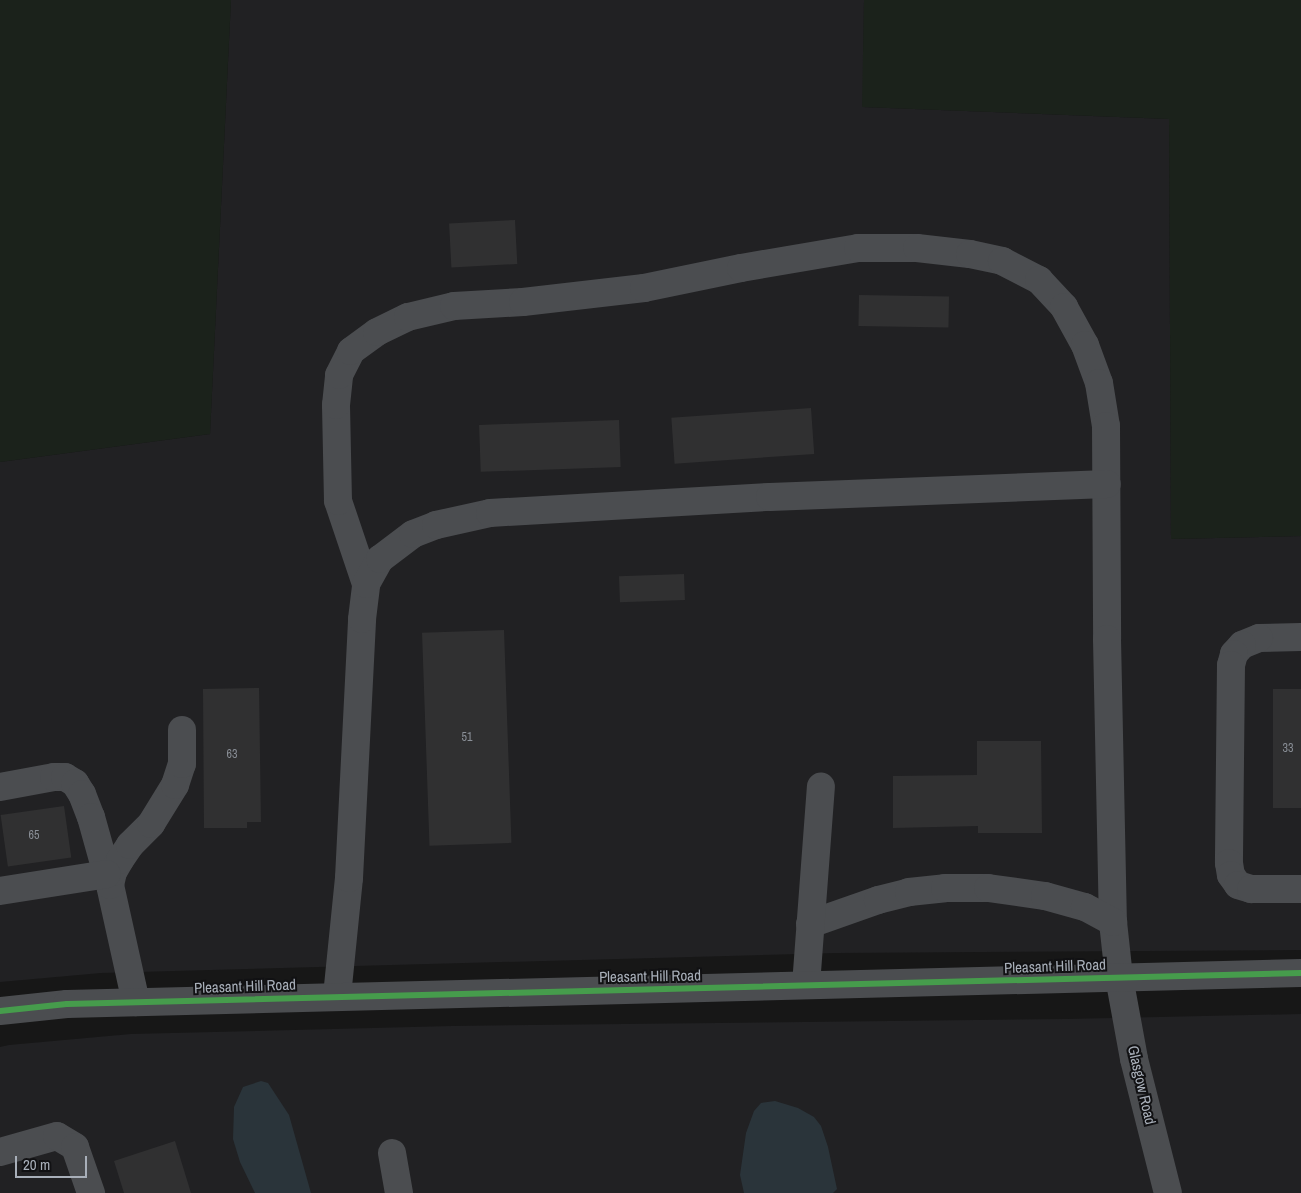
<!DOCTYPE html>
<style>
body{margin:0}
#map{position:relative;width:1301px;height:1193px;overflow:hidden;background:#171717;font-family:"Archivo Narrow",sans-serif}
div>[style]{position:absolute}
.built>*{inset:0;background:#212123}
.green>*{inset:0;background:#1b221b}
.water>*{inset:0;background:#2a343a}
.building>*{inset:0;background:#303031;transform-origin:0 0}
.minor>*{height:28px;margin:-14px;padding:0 14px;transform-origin:14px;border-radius:14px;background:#4b4d50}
.cycleway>*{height:6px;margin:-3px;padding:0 3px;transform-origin:3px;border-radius:3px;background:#469c4c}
span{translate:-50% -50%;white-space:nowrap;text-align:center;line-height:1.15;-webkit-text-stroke:4px #111113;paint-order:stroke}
.number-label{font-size:12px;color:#8a8f97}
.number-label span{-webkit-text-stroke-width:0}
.street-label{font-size:15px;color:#a8afb9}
.scale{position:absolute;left:15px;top:1156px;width:72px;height:22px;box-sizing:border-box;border:2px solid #a8afb9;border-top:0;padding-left:6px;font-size:15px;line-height:18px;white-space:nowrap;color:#a8afb9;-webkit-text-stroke:4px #111113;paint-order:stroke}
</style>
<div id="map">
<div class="built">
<i style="clip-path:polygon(231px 0,864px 0,863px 107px,1169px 119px,1171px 539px,1301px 536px,1301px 950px,836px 953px,101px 973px,0 982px,0 462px,210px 434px)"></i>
<i style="clip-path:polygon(1301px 1014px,1301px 1193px,0 1193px,0 1047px,9px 1045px,131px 1034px,452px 1026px,1066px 1019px)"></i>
</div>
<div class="green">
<i style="clip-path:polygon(0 0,231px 0,210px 434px,0 462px)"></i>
<i style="clip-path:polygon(864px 0,1301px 0,1301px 536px,1171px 539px,1169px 119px,862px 107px)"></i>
</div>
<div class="water">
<i style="clip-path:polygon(261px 1081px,268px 1083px,289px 1115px,311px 1193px,255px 1193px,240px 1162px,233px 1139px,234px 1107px,243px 1087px)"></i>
<i style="clip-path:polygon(775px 1101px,798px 1108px,814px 1117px,821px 1126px,828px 1147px,837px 1189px,833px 1193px,744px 1193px,740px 1175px,746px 1133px,754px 1111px,761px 1103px)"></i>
</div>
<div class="building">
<i style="left:515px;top:220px;width:44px;height:66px;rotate:87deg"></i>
<i style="left:859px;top:295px;width:90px;height:31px;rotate:1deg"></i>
<i style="left:811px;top:408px;width:46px;height:140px;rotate:86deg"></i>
<i style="left:619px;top:420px;width:47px;height:140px;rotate:88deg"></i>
<i style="left:684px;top:574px;width:26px;height:65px;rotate:88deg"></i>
<i style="left:504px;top:630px;width:213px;height:82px;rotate:88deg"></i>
<i style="clip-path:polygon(259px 688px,261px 822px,247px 822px,247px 828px,204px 828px,203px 689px)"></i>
<i style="left:1301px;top:689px;width:119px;height:28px;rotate:90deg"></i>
<i style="clip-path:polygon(977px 741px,1041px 741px,1042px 833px,978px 833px,978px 826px,893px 828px,893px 776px,977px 775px)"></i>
<i style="left:64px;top:806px;width:52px;height:64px;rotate:82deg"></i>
<i style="clip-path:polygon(175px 1141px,191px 1193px,124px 1193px,114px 1161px)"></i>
</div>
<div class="minor">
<i style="left:366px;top:584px;width:88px;rotate:-108.6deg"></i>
<i style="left:338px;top:501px;width:96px;rotate:-91.2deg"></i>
<i style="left:336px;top:405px;width:30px;rotate:-84deg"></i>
<i style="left:339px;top:375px;width:27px;rotate:-63deg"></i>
<i style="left:351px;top:351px;width:32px;rotate:-36deg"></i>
<i style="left:377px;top:332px;width:34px;rotate:-26deg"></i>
<i style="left:408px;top:317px;width:47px;rotate:-13.4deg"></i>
<i style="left:454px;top:306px;width:69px;rotate:-3.3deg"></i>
<i style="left:523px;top:302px;width:122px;rotate:-6.6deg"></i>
<i style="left:644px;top:288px;width:99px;rotate:-11.7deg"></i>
<i style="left:741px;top:268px;width:119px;rotate:-9.7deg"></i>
<i style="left:858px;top:248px;width:59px"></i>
<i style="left:917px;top:248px;width:53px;rotate:6.5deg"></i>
<i style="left:970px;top:254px;width:33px;rotate:12deg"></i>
<i style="left:1002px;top:261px;width:42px;rotate:27.2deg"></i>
<i style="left:1039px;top:280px;width:37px;rotate:47deg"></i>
<i style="left:1064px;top:307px;width:43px;rotate:61.1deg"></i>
<i style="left:1085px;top:345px;width:40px;rotate:69.8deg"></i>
<i style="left:1099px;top:383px;width:44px;rotate:80.8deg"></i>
<i style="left:1106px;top:426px;width:213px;rotate:89.7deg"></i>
<i style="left:1107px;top:639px;width:283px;rotate:88.8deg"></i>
<i style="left:1113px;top:922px;width:55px;rotate:83.8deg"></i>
<i style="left:1119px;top:977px;width:83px;rotate:79.6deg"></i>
<i style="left:1134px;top:1059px;width:138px;rotate:75.8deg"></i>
<i style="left:1301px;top:637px;width:42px;rotate:178.6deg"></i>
<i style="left:1259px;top:638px;width:18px;rotate:158deg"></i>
<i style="left:1242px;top:645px;width:12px;rotate:132deg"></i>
<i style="left:1234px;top:654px;width:11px;rotate:105deg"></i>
<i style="left:1231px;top:665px;width:198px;rotate:90.6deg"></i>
<i style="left:1229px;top:863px;width:12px;rotate:81deg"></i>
<i style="left:1231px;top:875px;width:12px;rotate:55deg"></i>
<i style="left:1238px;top:885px;width:14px;rotate:17deg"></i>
<i style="left:1251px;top:889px;width:50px"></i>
<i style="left:0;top:787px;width:55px;rotate:-10.5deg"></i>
<i style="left:54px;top:777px;width:11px"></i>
<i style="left:65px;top:777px;width:12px;rotate:31deg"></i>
<i style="left:75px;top:783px;width:13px;rotate:58deg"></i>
<i style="left:82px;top:794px;width:25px;rotate:69deg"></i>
<i style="left:91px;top:817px;width:71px;rotate:74.4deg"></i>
<i style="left:110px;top:885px;width:120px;rotate:77.5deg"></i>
<i style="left:110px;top:885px;width:13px;rotate:-77deg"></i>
<i style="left:113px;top:872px;width:14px;rotate:-60deg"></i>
<i style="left:120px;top:860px;width:18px;rotate:-56deg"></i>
<i style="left:130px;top:845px;width:30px;rotate:-45deg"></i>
<i style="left:151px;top:824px;width:46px;rotate:-58.4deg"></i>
<i style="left:175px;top:785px;width:22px;rotate:-72deg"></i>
<i style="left:182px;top:764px;width:34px;rotate:-90deg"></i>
<i style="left:0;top:891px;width:108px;rotate:-9deg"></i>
<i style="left:810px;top:924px;width:72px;rotate:-19.4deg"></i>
<i style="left:878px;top:900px;width:32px;rotate:-14deg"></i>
<i style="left:909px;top:892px;width:36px;rotate:-6deg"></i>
<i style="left:945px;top:888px;width:43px"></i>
<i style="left:988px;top:888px;width:58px;rotate:8deg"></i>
<i style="left:1045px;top:896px;width:41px;rotate:15.4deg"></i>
<i style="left:1085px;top:907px;width:32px;rotate:28deg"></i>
<i style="left:806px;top:985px;width:199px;rotate:-85.7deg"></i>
<i style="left:337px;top:996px;width:119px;rotate:-84.2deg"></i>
<i style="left:349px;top:878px;width:259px;rotate:-87.1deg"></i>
<i style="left:362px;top:619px;width:35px;rotate:-83deg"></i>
<i style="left:366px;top:584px;width:29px;rotate:-61deg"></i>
<i style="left:380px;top:559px;width:41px;rotate:-37.1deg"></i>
<i style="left:413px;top:534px;width:25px;rotate:-21deg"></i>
<i style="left:436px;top:525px;width:55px;rotate:-12.5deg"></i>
<i style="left:490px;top:513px;width:280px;rotate:-3.3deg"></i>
<i style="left:770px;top:497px;width:337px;rotate:-2.2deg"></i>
<i style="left:0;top:1011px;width:67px;rotate:-6deg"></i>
<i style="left:67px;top:1004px;width:1234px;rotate:-1.44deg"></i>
<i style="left:0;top:1152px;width:59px;rotate:-15.7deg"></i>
<i style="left:57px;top:1136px;width:21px;rotate:31deg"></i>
<i style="left:75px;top:1147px;width:49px;rotate:70.8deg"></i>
<i style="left:392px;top:1153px;width:41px;rotate:80.1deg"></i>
</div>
<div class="cycleway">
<i style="left:0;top:1011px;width:67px;rotate:-6deg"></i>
<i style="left:67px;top:1004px;width:1234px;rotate:-1.44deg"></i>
</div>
<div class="number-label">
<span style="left:467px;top:738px">51</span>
<span style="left:1288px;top:749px">33</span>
<span style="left:232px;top:755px">63</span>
<span style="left:34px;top:836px">65</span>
</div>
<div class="street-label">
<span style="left:1055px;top:966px;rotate:-2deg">Pleasant Hill Road</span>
<span style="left:650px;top:976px;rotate:-1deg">Pleasant Hill Road</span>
<span style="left:245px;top:986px;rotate:-2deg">Pleasant Hill Road</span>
<span style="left:1142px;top:1085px;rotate:77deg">Glasgow Road</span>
</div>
<div class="scale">20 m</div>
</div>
